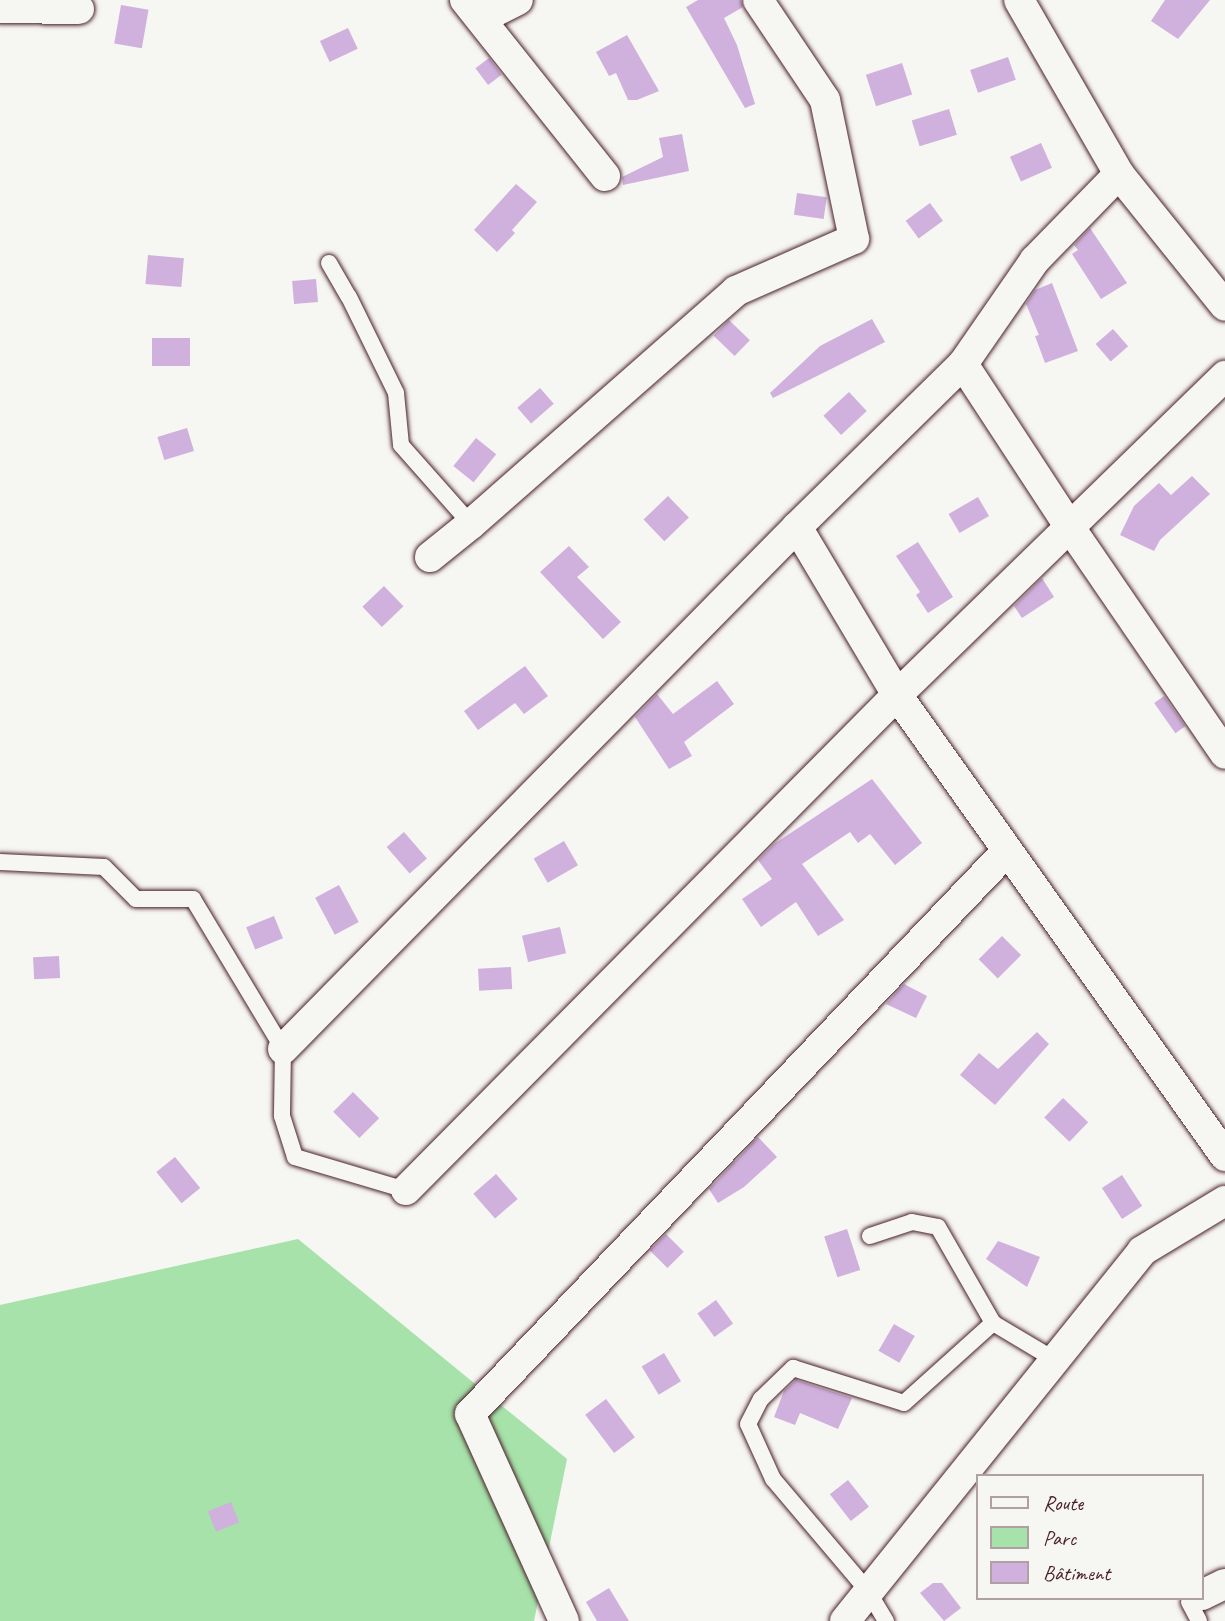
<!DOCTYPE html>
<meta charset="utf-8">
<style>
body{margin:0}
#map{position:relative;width:1225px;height:1621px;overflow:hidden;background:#f6f6f2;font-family:Caveat,sans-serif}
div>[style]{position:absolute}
.green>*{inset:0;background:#a6e2a9}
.building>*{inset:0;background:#d0b1dd;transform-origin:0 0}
.roads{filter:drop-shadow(0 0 2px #4a1f2b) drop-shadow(0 0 2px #4a1f2b)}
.lane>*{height:16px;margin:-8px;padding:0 8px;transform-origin:8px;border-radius:8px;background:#f6f6f2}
.street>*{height:30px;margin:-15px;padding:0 15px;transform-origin:15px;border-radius:15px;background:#f6f6f2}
span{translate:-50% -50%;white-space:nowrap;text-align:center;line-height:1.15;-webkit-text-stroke:5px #f6f6f2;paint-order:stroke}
.legend{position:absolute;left:976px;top:1474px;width:228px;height:126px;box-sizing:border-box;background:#f6f6f2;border:2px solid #b1a0a2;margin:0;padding:9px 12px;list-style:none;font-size:21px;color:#4a1f2b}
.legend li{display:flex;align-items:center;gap:14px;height:35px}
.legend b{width:35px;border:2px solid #b1a0a2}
</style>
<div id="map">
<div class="green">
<i style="clip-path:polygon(298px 1239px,567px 1459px,534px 1621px,0 1621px,0 1305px)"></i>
</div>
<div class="building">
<i style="clip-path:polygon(698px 0,741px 0,743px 7px,724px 18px,737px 45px,755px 104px,745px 108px,686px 7px)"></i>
<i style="clip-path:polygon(1165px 0,1210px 0,1178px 39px,1151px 21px)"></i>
<i style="left:121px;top:5px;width:28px;height:39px;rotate:10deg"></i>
<i style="left:348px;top:28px;width:23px;height:31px;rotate:65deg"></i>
<i style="clip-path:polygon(627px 35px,659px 91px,637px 100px,628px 100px,616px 73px,609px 76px,596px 52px)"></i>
<i style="left:1008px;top:57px;width:24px;height:40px;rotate:71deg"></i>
<i style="left:489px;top:58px;width:21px;height:17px;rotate:53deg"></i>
<i style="left:902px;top:63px;width:33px;height:38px;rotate:72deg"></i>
<i style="left:949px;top:109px;width:27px;height:39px;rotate:73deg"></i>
<i style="clip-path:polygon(682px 134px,689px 171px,623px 185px,622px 177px,663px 157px,659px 138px)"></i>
<i style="left:1041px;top:143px;width:27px;height:34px;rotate:66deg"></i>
<i style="clip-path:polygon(516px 184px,537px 202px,512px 230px,515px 233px,497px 252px,474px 230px)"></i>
<i style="left:797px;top:193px;width:30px;height:22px;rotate:8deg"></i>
<i style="left:930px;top:203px;width:22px;height:30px;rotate:54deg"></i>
<i style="clip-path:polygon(1090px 228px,1127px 283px,1101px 299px,1072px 254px,1078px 250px,1074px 245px)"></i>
<i style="left:148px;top:255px;width:36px;height:29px;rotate:5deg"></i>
<i style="left:316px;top:279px;width:23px;height:24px;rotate:85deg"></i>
<i style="clip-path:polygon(1052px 283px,1078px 351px,1045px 363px,1035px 336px,1039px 335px,1026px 304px,1035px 290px)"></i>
<i style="clip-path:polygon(872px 319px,885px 342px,773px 398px,770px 393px,820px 346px)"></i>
<i style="left:729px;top:320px;width:29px;height:22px;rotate:44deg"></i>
<i style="left:1113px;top:329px;width:23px;height:23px;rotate:49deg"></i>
<i style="left:152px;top:338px;width:38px;height:28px"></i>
<i style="left:540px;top:388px;width:21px;height:30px;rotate:49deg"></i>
<i style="left:849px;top:392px;width:26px;height:35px;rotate:47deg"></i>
<i style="left:187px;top:428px;width:24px;height:31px;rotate:73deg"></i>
<i style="left:476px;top:438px;width:26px;height:36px;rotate:39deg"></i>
<i style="clip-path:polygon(1192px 476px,1210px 494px,1160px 540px,1154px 551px,1120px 535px,1134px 506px,1159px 483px,1171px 495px)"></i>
<i style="left:668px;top:496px;width:30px;height:34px;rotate:46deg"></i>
<i style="left:978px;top:497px;width:22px;height:34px;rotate:60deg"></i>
<i style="clip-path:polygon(918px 542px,953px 597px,928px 613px,916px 595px,920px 592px,896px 556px)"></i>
<i style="clip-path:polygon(569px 546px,589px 567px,577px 577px,621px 622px,603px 639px,540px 572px)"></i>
<i style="clip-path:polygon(1042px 578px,1054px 597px,1022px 618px,1014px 606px)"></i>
<i style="left:384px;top:586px;width:28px;height:30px;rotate:46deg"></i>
<i style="clip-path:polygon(525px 666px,548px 696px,524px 714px,515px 703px,478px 730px,464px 711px)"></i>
<i style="clip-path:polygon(717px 681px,734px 704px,684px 742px,692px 756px,669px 769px,635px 717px,657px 694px,673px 714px)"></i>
<i style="left:1164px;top:696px;width:37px;height:12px;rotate:55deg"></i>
<i style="clip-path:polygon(872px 779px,922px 843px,895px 865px,870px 834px,858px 843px,850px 832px,802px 864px,844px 920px,818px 936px,796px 902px,761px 927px,742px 899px,772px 879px,758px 860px,774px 844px)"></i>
<i style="left:404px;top:832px;width:35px;height:23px;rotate:49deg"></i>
<i style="left:564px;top:841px;width:28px;height:35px;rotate:60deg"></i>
<i style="left:339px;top:885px;width:42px;height:27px;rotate:62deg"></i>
<i style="left:274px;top:916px;width:24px;height:30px;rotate:68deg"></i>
<i style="left:560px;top:927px;width:27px;height:39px;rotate:77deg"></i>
<i style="left:1002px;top:936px;width:27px;height:33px;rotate:45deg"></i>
<i style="left:59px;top:956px;width:22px;height:26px;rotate:87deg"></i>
<i style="left:511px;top:967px;width:22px;height:33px;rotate:87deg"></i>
<i style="clip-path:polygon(904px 984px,927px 996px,916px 1018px,886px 1004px)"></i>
<i style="clip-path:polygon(1037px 1032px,1049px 1044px,995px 1105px,960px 1075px,979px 1053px,998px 1069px)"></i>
<i style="left:353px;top:1092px;width:37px;height:28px;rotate:45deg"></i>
<i style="left:1063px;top:1098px;width:35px;height:27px;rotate:44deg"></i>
<i style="clip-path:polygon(758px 1137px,777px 1157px,744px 1187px,718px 1203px,709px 1189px)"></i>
<i style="left:175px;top:1157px;width:40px;height:24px;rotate:51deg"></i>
<i style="left:496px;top:1174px;width:33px;height:30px;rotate:49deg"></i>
<i style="left:1122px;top:1175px;width:37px;height:24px;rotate:57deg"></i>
<i style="left:847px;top:1229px;width:43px;height:24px;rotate:72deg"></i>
<i style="left:666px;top:1234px;width:25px;height:23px;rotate:45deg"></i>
<i style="clip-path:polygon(998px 1241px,1040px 1257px,1027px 1287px,986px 1259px)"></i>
<i style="left:716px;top:1300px;width:29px;height:23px;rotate:54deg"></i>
<i style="left:894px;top:1324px;width:24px;height:31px;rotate:30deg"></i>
<i style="left:664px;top:1353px;width:33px;height:26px;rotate:59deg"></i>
<i style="clip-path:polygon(796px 1380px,852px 1398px,838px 1429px,800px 1413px,795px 1425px,774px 1417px,784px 1391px)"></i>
<i style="left:606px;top:1399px;width:48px;height:26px;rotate:53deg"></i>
<i style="left:848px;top:1480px;width:34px;height:23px;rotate:52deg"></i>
<i style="left:231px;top:1502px;width:22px;height:25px;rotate:68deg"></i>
<i style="clip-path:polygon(933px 1583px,942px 1583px,961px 1608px,944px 1621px,920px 1593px)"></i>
<i style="clip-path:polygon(609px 1588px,629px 1621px,597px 1621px,586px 1602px)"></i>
</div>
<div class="roads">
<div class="lane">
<i style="left:329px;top:263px;width:39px;rotate:60deg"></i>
<i style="left:349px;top:297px;width:107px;rotate:63.9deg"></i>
<i style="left:396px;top:393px;width:52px;rotate:84.5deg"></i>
<i style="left:401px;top:445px;width:106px;rotate:48.5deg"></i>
<i style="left:0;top:862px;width:104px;rotate:2.8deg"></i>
<i style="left:104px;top:867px;width:45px;rotate:45deg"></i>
<i style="left:136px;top:899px;width:57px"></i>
<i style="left:193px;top:899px;width:175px;rotate:59deg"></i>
<i style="left:283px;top:1049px;width:67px;rotate:90.9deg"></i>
<i style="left:282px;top:1116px;width:43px;rotate:72.4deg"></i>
<i style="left:295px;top:1157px;width:116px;rotate:16.6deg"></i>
<i style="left:870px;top:1236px;width:44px;rotate:-18.4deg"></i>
<i style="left:912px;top:1222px;width:26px;rotate:11deg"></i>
<i style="left:938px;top:1227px;width:111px;rotate:60.2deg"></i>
<i style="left:1189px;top:1602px;width:21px;rotate:62deg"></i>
<i style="left:886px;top:1621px;width:35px;rotate:-121deg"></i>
<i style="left:868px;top:1591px;width:147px;rotate:-130.3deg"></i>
<i style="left:773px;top:1479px;width:60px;rotate:-114.4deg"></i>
<i style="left:748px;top:1424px;width:28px;rotate:-63deg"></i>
<i style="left:761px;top:1399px;width:45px;rotate:-44.1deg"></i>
<i style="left:793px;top:1368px;width:116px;rotate:17.5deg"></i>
<i style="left:904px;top:1403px;width:120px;rotate:-42deg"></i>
<i style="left:993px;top:1323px;width:72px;rotate:30.8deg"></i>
</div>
<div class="street">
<i style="left:465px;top:0;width:225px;rotate:51.5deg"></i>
<i style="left:1019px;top:0;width:201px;rotate:60.1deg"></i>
<i style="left:1119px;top:174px;width:169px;rotate:51.2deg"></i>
<i style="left:0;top:8px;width:79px;rotate:0.7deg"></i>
<i style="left:482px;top:18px;width:40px;rotate:-26.6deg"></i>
<i style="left:963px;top:364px;width:194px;rotate:56.8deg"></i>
<i style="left:1069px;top:526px;width:276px;rotate:55.6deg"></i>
<i style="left:797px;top:527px;width:196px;rotate:59.2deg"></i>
<i style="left:897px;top:695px;width:566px;rotate:54.57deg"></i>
<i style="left:430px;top:557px;width:53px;rotate:-38.8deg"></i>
<i style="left:471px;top:524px;width:353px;rotate:-41.3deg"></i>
<i style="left:736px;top:291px;width:129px;rotate:-23.8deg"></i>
<i style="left:854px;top:239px;width:142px;rotate:-101.8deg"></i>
<i style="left:825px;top:100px;width:120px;rotate:-123.8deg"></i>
<i style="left:283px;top:1049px;width:733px;rotate:-45.44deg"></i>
<i style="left:797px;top:527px;width:233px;rotate:-44.5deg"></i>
<i style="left:963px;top:364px;width:126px;rotate:-55.3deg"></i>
<i style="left:1035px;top:260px;width:120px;rotate:-45.7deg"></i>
<i style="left:406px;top:1190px;width:697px;rotate:-45.23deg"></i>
<i style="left:897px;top:695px;width:458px;rotate:-44.2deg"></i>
<i style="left:1202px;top:1595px;width:25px;rotate:-26deg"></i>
<i style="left:564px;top:1621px;width:227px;rotate:-114.4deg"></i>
<i style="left:470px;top:1414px;width:778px;rotate:-46.35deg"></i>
<i style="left:845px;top:1621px;width:474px;rotate:-51.2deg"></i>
<i style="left:1142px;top:1251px;width:97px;rotate:-31.1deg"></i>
</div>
</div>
<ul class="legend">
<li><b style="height:9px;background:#f6f6f2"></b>Route</li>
<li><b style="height:19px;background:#a6e2a9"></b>Parc</li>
<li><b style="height:19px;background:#d0b1dd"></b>Bâtiment</li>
</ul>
</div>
